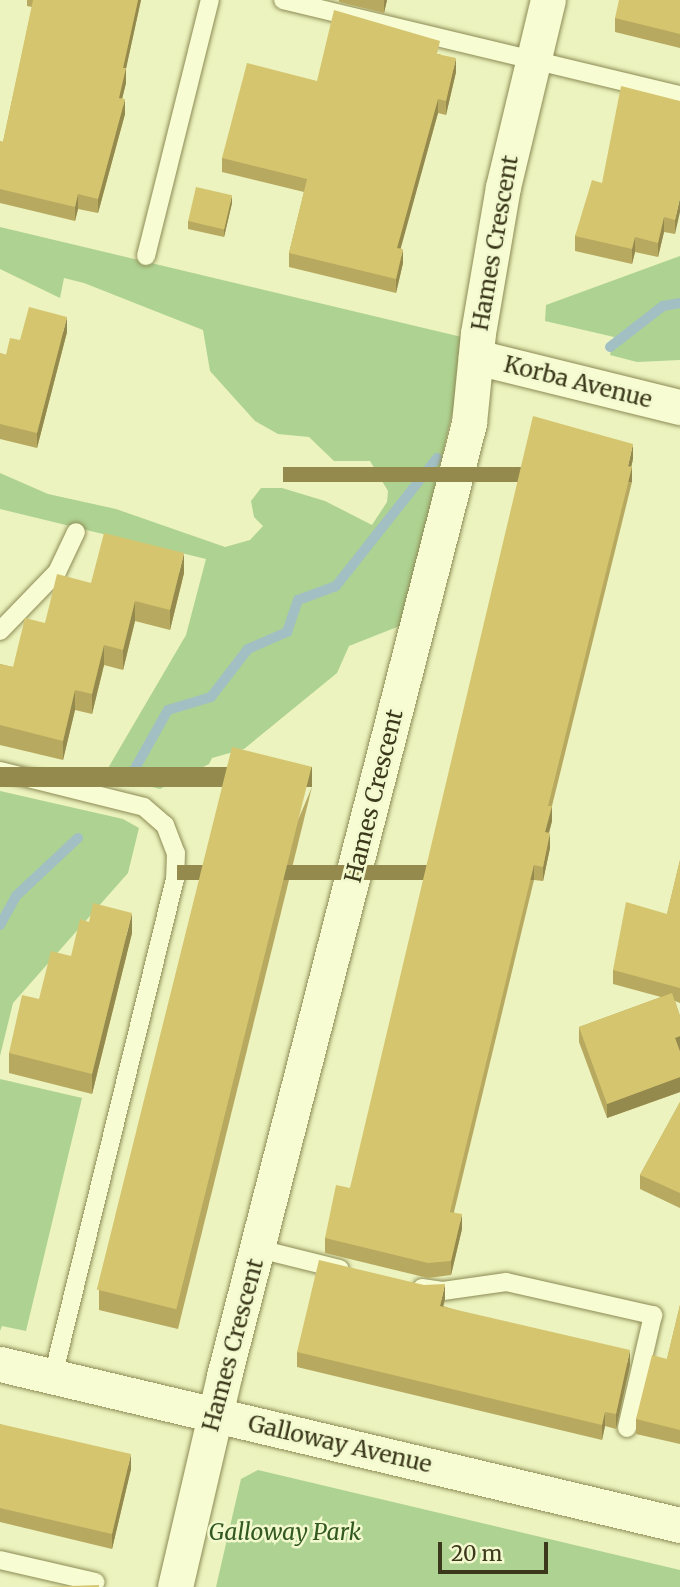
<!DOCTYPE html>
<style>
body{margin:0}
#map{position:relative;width:680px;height:1587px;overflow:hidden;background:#ecf3be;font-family:Merriweather,serif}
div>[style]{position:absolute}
.green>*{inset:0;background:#aed291}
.stream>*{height:10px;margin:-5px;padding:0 5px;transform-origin:5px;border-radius:5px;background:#a2bfc4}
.roads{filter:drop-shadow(0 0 2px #8d8a55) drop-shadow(0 0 2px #8d8a55)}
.lane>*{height:18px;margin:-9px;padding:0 9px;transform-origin:9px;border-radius:9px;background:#f7fcd2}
.street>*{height:35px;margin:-17.5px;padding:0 17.5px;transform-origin:17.5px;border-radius:17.5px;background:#f7fcd2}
.wall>*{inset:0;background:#b7a95f}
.shaded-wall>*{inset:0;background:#958a4e;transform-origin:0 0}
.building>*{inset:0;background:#d5c56f;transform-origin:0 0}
span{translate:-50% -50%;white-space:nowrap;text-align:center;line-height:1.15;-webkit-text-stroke:5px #f3f9ce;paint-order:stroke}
.street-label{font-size:23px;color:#3b381b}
.park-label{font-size:23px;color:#32591f;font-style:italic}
.scale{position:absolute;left:438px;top:1542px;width:110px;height:32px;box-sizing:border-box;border:4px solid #3b381b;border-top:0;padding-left:9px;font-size:21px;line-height:24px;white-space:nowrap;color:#3b381b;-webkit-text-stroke:5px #f3f9ce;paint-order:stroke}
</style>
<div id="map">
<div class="green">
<i style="clip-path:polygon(0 227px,470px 339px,402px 625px,349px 646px,337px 673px,244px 749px,212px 758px,209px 764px,160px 789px,104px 775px,186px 635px,206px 559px,0 509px,0 473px,48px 494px,116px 509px,225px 547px,250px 540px,263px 526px,254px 517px,251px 501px,261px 488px,282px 488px,325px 501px,372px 525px,387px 502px,388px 491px,370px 461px,334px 461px,309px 437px,278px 434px,255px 421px,210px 371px,203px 330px,84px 283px,64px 278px,60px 298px,0 269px)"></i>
<i style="clip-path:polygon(680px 256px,680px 360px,637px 362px,610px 355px,614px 337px,545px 321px,546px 305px)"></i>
<i style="clip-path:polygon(0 791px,123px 819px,139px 828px,128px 873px,13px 1003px,0 1056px)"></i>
<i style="clip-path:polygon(0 1079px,82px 1098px,26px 1331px,2px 1326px,0 1331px)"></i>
<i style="clip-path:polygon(258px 1470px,680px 1570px,680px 1587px,216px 1587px,241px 1479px)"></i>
</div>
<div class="stream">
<i style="left:610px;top:347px;width:67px;rotate:-37.7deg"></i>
<i style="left:663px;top:306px;width:17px;rotate:-10deg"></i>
<i style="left:133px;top:772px;width:71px;rotate:-60.6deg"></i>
<i style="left:168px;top:710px;width:45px;rotate:-16.8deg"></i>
<i style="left:211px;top:697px;width:61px;rotate:-52.4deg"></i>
<i style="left:248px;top:649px;width:43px;rotate:-23.6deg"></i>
<i style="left:287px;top:632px;width:34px;rotate:-71deg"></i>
<i style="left:298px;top:600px;width:40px;rotate:-20.2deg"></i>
<i style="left:336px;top:586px;width:163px;rotate:-51.7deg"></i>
<i style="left:0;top:925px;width:33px;rotate:-61deg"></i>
<i style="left:16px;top:896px;width:85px;rotate:-43.1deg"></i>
</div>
<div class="roads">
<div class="lane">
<i style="left:283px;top:0;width:408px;rotate:13.5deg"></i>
<i style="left:146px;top:256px;width:264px;rotate:-76deg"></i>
<i style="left:0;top:631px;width:82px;rotate:-46deg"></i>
<i style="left:57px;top:572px;width:44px;rotate:-64.6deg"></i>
<i style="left:0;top:771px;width:148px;rotate:14deg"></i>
<i style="left:144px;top:807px;width:28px;rotate:41deg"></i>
<i style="left:165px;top:825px;width:30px;rotate:69deg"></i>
<i style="left:176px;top:853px;width:26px;rotate:92deg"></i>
<i style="left:175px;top:879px;width:512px;rotate:103.79deg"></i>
<i style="left:259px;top:1249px;width:83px;rotate:13.9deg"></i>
<i style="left:422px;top:1288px;width:21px;rotate:8deg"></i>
<i style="left:443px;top:1291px;width:64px;rotate:-8.1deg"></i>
<i style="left:506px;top:1282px;width:151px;rotate:12.7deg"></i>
<i style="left:653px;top:1315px;width:116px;rotate:103deg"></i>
<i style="left:0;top:1560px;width:98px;rotate:13deg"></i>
</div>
<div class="street">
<i style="left:476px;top:357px;width:210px;rotate:13.8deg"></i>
<i style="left:0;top:1364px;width:699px;rotate:13.32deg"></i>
<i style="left:175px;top:1587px;width:217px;rotate:-76.9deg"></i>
<i style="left:224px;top:1376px;width:984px;rotate:-75.58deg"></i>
<i style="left:469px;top:423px;width:90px;rotate:-84.3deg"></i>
<i style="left:478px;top:333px;width:148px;rotate:-80.3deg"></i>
<i style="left:503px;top:187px;width:192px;rotate:-76.5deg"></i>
</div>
</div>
<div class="wall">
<i style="clip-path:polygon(27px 0,141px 0,126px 68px,126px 83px,122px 98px,125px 114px,98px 213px,78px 209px,75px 221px,0 203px,0 141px,3px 142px,32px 7px,27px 6px)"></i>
<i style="clip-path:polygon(339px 0,387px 0,384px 13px,339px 2px)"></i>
<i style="clip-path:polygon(680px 0,680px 48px,615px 32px,615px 18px)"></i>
<i style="clip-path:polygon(440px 54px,456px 72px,446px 115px,438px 113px,400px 248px,403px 263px,396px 293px,289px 267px,289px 253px,304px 192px,222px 172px,222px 158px,317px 81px)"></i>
<i style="clip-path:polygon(680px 101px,675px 234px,664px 232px,658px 257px,635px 252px,632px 264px,575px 251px,575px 236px,602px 183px)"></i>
<i style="clip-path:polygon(232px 203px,224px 237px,188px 229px,188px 221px)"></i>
<i style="clip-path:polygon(67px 332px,37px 448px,0 439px,0 353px,6px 355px,20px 340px)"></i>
<i style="clip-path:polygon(633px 459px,631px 467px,632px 482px,552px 806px,552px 821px,549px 833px,550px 848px,543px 881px,534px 880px,454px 1212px,462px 1229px,451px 1275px,428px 1278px,325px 1253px,325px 1238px,350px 1188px)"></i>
<i style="clip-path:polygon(184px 573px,170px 630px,135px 621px,123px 670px,104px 665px,92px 714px,75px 710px,63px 760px,0 745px,0 664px,13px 667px,45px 623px,91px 583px)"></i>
<i style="clip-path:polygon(312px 787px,178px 1329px,99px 1310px,99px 1290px)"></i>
<i style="clip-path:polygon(680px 860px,680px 1003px,675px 1001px,680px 1016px,680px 1092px,607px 1118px,579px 1042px,579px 1027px,661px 997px,613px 984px,613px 970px,667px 914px)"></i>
<i style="clip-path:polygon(132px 933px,92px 1094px,9px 1073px,9px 1053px,39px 999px,71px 956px)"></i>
<i style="clip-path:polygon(680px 1102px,680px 1208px,640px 1189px,640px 1175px)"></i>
<i style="clip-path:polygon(445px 1299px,443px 1306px,630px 1365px,616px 1429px,605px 1426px,602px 1440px,297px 1367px,297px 1352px)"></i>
<i style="clip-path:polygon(680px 1305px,680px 1444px,636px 1434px,636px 1419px,667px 1359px)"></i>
<i style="clip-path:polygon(0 1424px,131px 1469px,112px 1549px,0 1522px)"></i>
</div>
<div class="shaded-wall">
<i style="clip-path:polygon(138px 0,141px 0,124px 78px,126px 68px,126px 83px,119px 112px,119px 98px,123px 68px)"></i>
<i style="clip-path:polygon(384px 0,387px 0,384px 13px)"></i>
<i style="clip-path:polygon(456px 58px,456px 72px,446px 115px,446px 101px)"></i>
<i style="clip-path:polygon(125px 99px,125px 114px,98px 213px,98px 199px)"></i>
<i style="clip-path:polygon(438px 99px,438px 113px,397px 262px,397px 248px)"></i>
<i style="clip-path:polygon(78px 194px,78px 209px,75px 221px,75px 207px)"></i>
<i style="clip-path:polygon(232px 195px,232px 203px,224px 237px,224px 229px)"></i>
<i style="clip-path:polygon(680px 198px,680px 212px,675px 234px,675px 220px)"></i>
<i style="clip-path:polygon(664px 217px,664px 232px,658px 257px,658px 243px)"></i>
<i style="clip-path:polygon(635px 237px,635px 252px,632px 264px,632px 249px)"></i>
<i style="clip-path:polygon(403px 249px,403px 263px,396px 293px,396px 279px)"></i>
<i style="clip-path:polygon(67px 317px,67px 332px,37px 448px,37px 433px)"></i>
<i style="clip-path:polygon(633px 444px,633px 459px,628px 481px,628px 466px)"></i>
<i style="left:632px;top:467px;width:15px;height:349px;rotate:90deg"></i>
<i style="clip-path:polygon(184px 553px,184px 573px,170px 630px,170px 610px)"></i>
<i style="clip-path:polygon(135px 601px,135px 621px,123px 670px,123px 650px)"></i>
<i style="clip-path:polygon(104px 645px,104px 665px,92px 714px,92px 694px)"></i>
<i style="clip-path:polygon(75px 690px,75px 710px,63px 760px,63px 741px)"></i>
<i style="left:312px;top:767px;width:20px;height:558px;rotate:90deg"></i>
<i style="clip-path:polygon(552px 806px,552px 821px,545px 847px,545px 832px)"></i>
<i style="clip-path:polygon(550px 833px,550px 848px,543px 881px,543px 867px)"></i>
<i style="left:534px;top:865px;width:15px;height:357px;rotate:90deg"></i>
<i style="clip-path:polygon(132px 913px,132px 933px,92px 1094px,92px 1074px)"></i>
<i style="clip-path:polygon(680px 1036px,680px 1051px,675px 1038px)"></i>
<i style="clip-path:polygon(680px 1077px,680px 1092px,607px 1118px,607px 1104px)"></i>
<i style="clip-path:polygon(462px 1214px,462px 1229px,451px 1275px,451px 1261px)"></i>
<i style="clip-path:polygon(445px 1284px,445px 1299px,440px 1320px,440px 1306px)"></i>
<i style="clip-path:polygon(630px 1350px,630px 1365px,616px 1429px,616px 1414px)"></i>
<i style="clip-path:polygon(605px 1412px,605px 1426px,602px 1440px,602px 1425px)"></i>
<i style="clip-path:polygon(131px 1454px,131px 1469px,112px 1549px,112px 1534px)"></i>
</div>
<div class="building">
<i style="clip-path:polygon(33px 0,138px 0,123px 68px,126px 68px,119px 98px,125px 99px,98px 199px,78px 194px,75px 207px,0 189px,0 141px,3px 142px)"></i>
<i style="clip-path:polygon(619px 0,680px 0,680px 34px,615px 18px)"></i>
<i style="clip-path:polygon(334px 10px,440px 41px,437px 54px,456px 58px,446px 101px,438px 99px,397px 248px,403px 249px,396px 279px,289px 253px,307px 179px,222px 158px,247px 63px,317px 81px)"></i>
<i style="clip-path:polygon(621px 86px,680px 101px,680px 198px,675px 220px,664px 217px,658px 243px,635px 237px,632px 249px,575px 236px,592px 180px,602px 183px)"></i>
<i style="left:196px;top:187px;width:37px;height:35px;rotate:13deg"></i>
<i style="clip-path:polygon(29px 307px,67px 317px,37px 433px,0 424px,0 353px,6px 355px,10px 338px,20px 340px)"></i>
<i style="clip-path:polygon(533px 416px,633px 444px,628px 466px,632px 467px,548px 806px,552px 806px,545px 832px,550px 833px,543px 867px,534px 865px,450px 1212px,462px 1214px,451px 1261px,428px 1263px,325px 1238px,336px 1185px,350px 1188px)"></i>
<i style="clip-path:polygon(104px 533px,184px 553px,170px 610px,135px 601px,123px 650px,104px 645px,92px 694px,75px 690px,63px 741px,0 725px,0 664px,13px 667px,25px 618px,45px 623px,57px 574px,91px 583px)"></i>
<i style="left:232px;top:747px;width:82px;height:559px;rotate:14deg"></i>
<i style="clip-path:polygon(680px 860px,680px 988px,613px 970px,626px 902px,667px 914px)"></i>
<i style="clip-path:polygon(93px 903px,132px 913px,92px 1074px,9px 1053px,22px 995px,39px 999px,51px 951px,71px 956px,80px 919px,89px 922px)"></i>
<i style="clip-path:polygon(672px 993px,680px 1016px,680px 1036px,675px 1038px,680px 1052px,680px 1077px,607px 1104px,579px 1027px)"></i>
<i style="clip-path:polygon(680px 1102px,680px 1193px,640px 1175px)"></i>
<i style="clip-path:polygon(319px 1260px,424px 1285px,445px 1284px,440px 1306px,630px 1350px,616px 1414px,605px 1412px,602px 1425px,297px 1352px)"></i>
<i style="clip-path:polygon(680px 1305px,680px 1430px,636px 1419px,652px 1355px,667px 1359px)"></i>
<i style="clip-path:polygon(0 1424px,131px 1454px,112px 1534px,0 1508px)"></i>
<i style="clip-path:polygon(99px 1585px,99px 1587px,42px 1587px)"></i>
</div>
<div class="street-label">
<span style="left:495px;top:243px;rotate:-80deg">Hames Crescent</span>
<span style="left:578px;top:382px;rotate:14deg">Korba Avenue</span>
<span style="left:374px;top:796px;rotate:-76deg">Hames Crescent</span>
<span style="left:233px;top:1345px;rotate:-75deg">Hames Crescent</span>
<span style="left:340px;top:1444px;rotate:13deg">Galloway Avenue</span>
</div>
<div class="park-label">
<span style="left:285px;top:1532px">Galloway Park</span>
</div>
<div class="scale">20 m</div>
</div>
